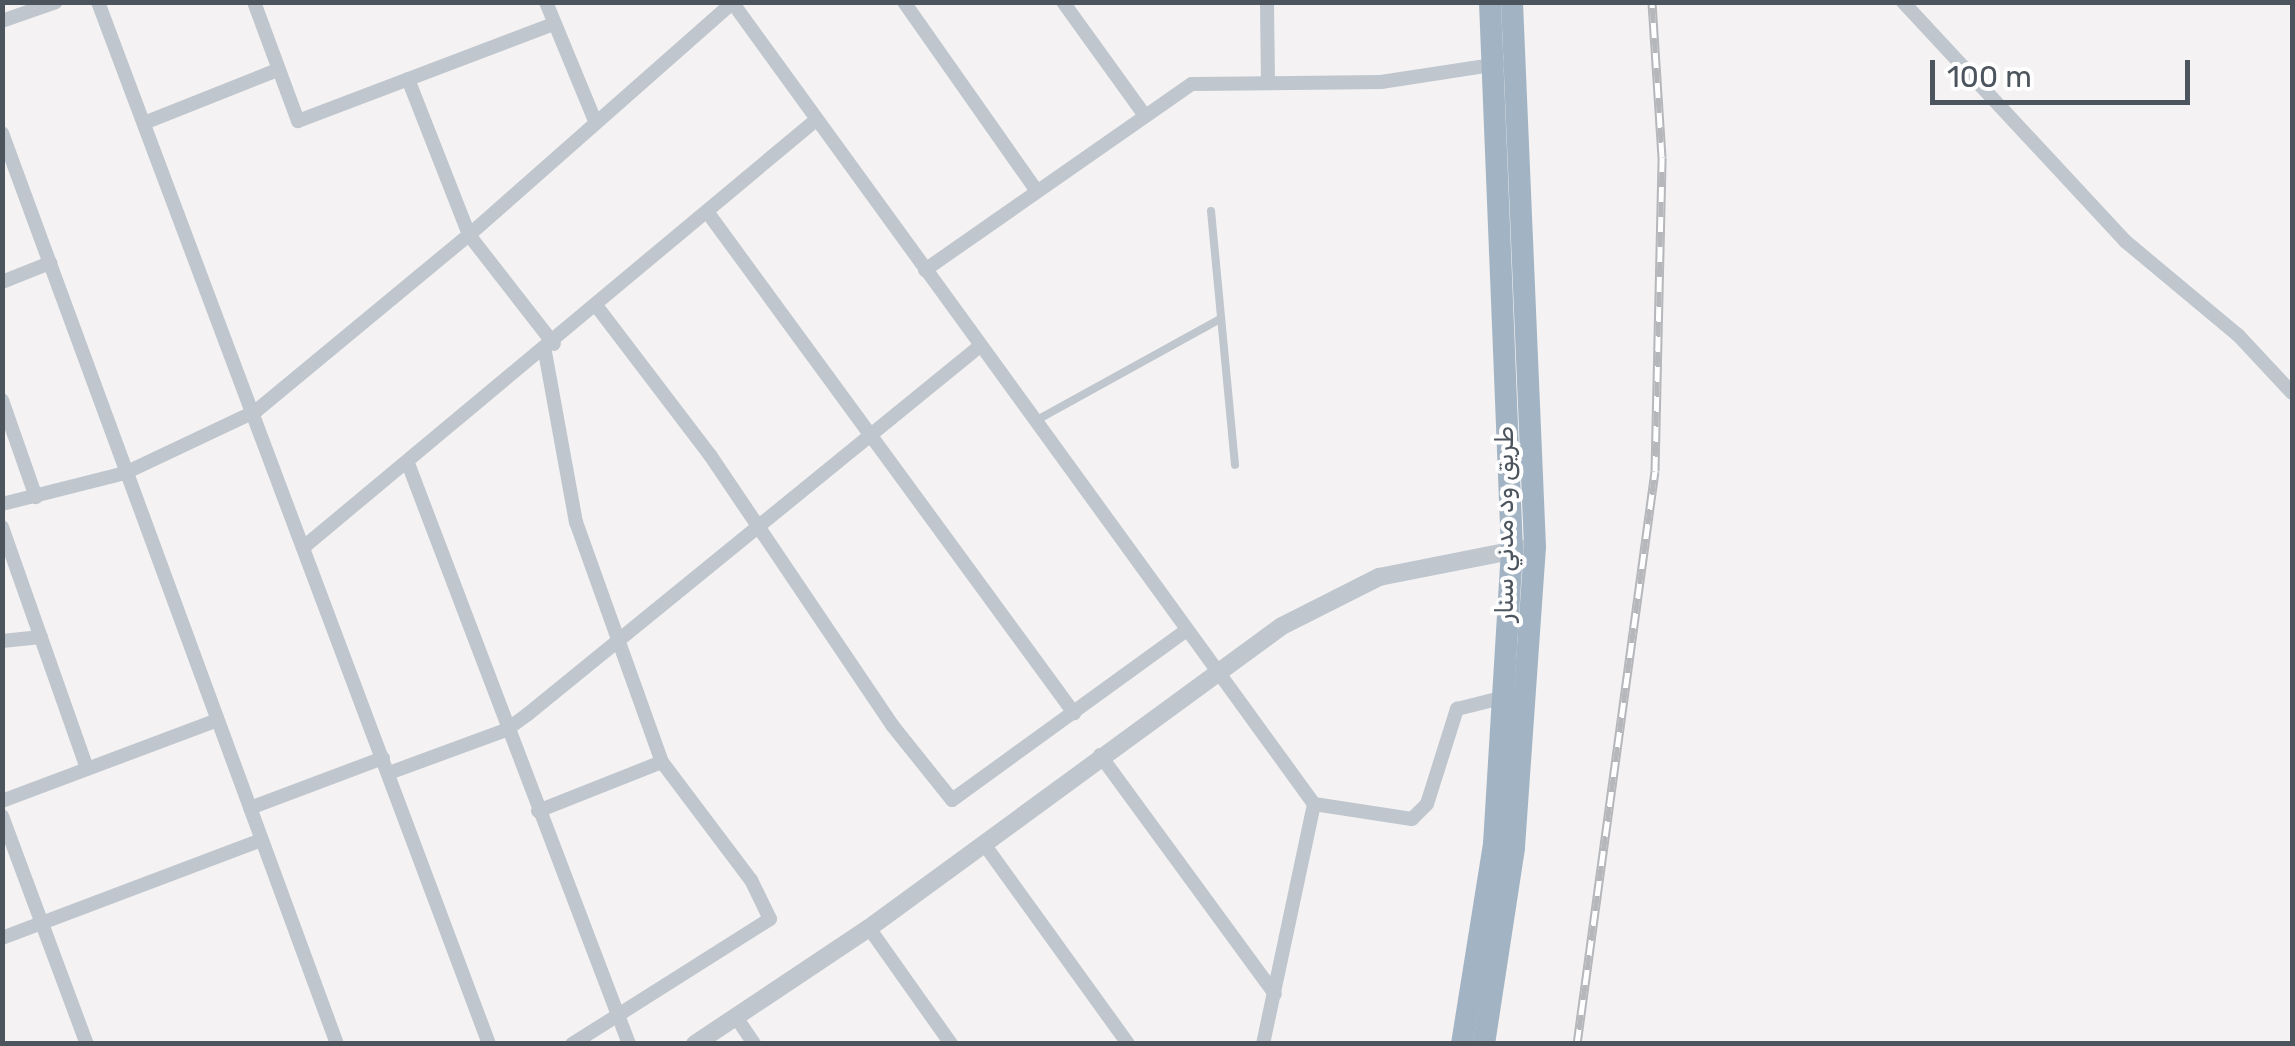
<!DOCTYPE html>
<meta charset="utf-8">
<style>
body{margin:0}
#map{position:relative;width:2295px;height:1046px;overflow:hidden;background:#f4f2f2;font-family:Rubik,Cairo,sans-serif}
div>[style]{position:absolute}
.service>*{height:8px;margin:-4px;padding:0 4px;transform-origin:4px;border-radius:4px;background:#bfc6cd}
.minor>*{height:14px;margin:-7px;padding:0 7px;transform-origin:7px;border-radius:7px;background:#bfc6cd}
.tertiary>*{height:18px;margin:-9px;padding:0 9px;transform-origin:9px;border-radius:9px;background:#bfc6cd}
.trunk>*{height:22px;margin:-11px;padding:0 11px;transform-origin:11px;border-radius:11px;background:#a2b4c4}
.rail>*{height:9px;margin-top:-4.5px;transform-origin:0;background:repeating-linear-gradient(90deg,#fff 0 15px,#b5b7bb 0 30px);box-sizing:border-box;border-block:2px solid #b5b7bb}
span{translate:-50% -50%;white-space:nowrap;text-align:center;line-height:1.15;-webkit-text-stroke:8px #fff;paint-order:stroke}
.street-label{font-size:25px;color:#4c555d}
.frame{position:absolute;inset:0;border:5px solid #4c555d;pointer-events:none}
.scale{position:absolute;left:1930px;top:60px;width:260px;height:45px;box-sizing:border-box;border:5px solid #4c555d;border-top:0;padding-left:12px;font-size:30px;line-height:35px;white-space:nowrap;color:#4c555d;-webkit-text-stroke:8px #fff;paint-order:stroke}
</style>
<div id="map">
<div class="service">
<i style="left:1211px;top:211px;width:255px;rotate:84.6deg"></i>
<i style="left:1037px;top:420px;width:207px;rotate:-28.9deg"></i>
</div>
<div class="minor">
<i style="left:98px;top:2px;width:1113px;rotate:69.43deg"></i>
<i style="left:254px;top:2px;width:127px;rotate:69.7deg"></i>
<i style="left:298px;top:121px;width:274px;rotate:-20.8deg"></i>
<i style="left:546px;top:2px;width:129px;rotate:67.6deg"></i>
<i style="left:732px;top:2px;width:991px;rotate:54.03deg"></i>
<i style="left:1314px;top:804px;width:99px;rotate:8.7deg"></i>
<i style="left:1412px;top:819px;width:21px;rotate:-45deg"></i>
<i style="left:1427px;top:804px;width:100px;rotate:-72.5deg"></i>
<i style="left:1457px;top:709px;width:49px;rotate:-14deg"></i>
<i style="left:904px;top:2px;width:230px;rotate:54.9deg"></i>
<i style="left:1063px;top:2px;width:137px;rotate:54.2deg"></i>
<i style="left:1267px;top:2px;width:79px;rotate:89.3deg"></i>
<i style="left:1903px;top:2px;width:326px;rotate:47.1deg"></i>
<i style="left:2125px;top:241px;width:147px;rotate:39.8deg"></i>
<i style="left:2238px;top:335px;width:79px;rotate:47deg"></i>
<i style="left:2px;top:21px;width:57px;rotate:-19.4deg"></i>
<i style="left:408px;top:79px;width:168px;rotate:68.6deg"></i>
<i style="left:469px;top:235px;width:138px;rotate:52.1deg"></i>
<i style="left:144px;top:123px;width:143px;rotate:-21.7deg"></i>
<i style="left:2px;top:133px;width:971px;rotate:69.81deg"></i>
<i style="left:708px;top:213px;width:620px;rotate:53.8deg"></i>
<i style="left:925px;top:270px;width:325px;rotate:-34.9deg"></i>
<i style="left:1192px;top:84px;width:189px;rotate:-0.6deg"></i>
<i style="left:1381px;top:82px;width:118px;rotate:-8.7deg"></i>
<i style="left:2px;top:282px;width:52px;rotate:-21.6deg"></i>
<i style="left:598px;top:308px;width:185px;rotate:52.7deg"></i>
<i style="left:710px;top:455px;width:326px;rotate:56deg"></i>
<i style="left:892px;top:725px;width:96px;rotate:51.3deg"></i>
<i style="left:952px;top:800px;width:290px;rotate:-35.9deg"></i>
<i style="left:545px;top:352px;width:173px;rotate:79.7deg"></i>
<i style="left:576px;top:522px;width:255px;rotate:70.3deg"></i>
<i style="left:662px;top:762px;width:148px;rotate:53deg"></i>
<i style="left:751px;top:880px;width:43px;rotate:64deg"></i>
<i style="left:770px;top:919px;width:234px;rotate:147.7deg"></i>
<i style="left:2px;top:400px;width:103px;rotate:70.7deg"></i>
<i style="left:409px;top:466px;width:618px;rotate:69.16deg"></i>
<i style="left:2px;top:504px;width:127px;rotate:-14.1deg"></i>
<i style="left:125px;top:473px;width:145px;rotate:-25.3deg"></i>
<i style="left:256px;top:411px;width:276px;rotate:-39.6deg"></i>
<i style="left:469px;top:235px;width:352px;rotate:-41.4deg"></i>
<i style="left:2px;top:527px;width:256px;rotate:70.6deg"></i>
<i style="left:305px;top:546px;width:665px;rotate:-39.82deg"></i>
<i style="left:2px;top:641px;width:39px;rotate:-6deg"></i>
<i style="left:1100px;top:755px;width:296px;rotate:53.8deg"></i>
<i style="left:389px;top:773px;width:125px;rotate:-20.2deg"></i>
<i style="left:506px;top:730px;width:27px;rotate:-36deg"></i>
<i style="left:528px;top:714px;width:583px;rotate:-39.15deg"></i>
<i style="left:2px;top:801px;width:230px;rotate:-20.6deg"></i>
<i style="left:250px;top:808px;width:142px;rotate:-20.6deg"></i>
<i style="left:538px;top:811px;width:133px;rotate:-21.6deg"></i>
<i style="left:2px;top:816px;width:243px;rotate:69.6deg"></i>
<i style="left:984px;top:844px;width:246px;rotate:54.2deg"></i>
<i style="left:869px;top:928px;width:142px;rotate:54.7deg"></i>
<i style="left:2px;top:938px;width:277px;rotate:-20.7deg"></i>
<i style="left:736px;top:1017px;width:32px;rotate:56deg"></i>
<i style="left:1263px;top:1044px;width:245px;rotate:-78deg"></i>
</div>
<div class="tertiary">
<i style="left:695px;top:1044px;width:209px;rotate:-33.7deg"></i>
<i style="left:869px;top:928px;width:512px;rotate:-36.18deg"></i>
<i style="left:1282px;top:626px;width:109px;rotate:-26.8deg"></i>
<i style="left:1379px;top:577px;width:145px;rotate:-11.2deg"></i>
</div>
<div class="trunk">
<i style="left:1462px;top:1044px;width:203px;rotate:-80.9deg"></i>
<i style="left:1494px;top:844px;width:295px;rotate:-86.5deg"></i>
<i style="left:1512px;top:550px;width:548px;rotate:-92.3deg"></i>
<i style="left:1484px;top:1044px;width:199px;rotate:-81.3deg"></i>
<i style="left:1514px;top:847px;width:301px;rotate:-86deg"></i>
<i style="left:1535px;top:547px;width:545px;rotate:-92.42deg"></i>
</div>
<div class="rail">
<i style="left:1577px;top:1044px;width:578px;rotate:-82.25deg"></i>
<i style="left:1655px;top:471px;width:314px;rotate:-88.7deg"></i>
<i style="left:1662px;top:157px;width:155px;rotate:-93.7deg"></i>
</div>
<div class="street-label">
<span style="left:1505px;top:524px;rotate:-90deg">طريق ود مدني سنار</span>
</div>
<div class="frame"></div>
<div class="scale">100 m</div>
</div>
